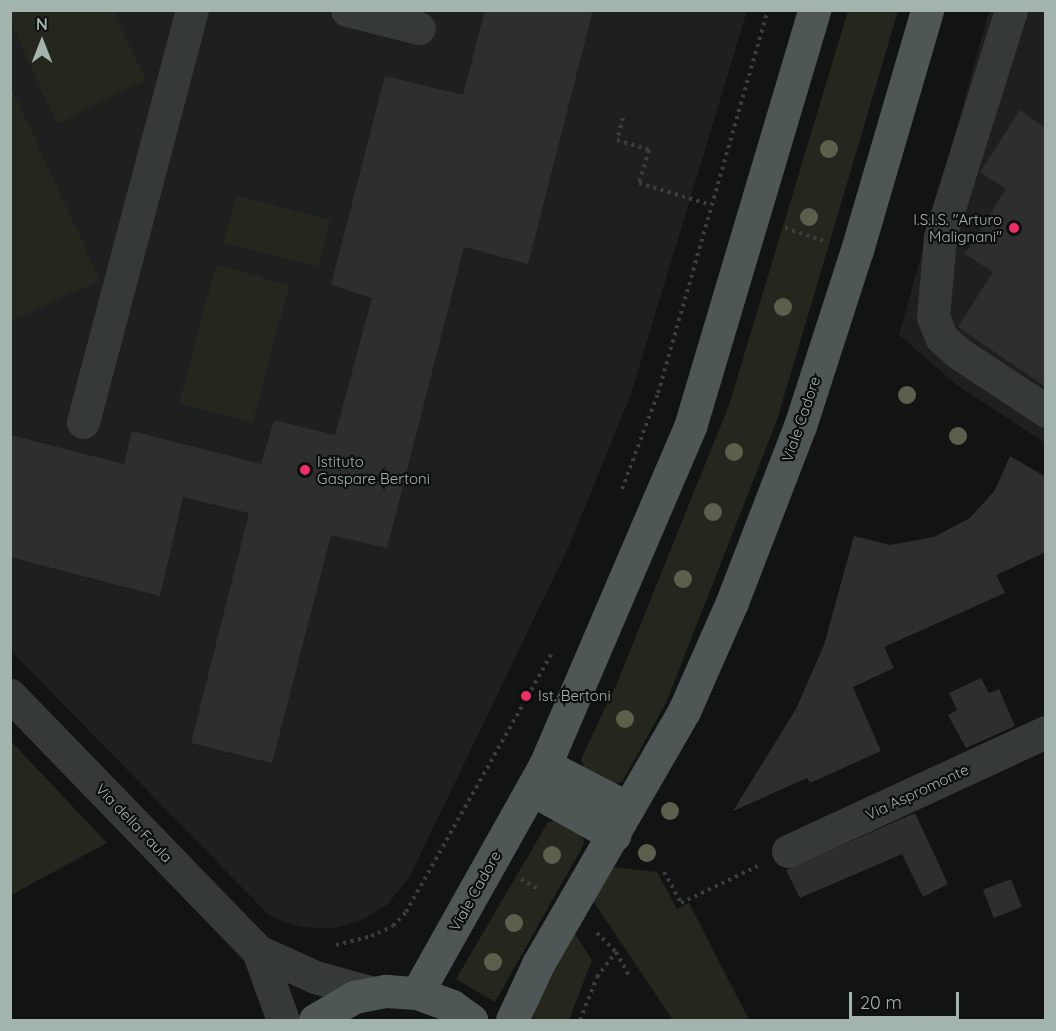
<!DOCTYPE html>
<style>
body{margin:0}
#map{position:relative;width:1056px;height:1031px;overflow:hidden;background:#121313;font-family:Quicksand,sans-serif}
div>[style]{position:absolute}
.built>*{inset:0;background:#1e2020}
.green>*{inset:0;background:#25261e;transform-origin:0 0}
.building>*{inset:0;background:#2d2f2f;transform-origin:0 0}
.path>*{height:4px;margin-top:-2px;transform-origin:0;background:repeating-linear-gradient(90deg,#393f3e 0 3px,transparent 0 7.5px)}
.minor>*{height:33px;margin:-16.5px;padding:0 16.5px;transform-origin:16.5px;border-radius:16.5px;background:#353a39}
.major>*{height:33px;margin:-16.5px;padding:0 16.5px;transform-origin:16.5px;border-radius:16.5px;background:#4f5756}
.trees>*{width:18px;height:18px;margin:-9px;border-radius:50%;background:#5d5f4c}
.dots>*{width:16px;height:16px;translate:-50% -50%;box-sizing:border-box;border:3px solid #0d0e0e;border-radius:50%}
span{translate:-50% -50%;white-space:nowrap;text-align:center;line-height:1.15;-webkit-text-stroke:4.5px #0d0e0e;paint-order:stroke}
.poi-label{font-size:15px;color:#a3b4af}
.right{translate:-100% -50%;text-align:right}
.left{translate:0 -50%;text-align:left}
.street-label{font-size:15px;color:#a3b4af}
.frame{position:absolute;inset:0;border:12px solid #a3b4af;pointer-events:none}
.north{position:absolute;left:12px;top:12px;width:60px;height:60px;-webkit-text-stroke:4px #0d0e0e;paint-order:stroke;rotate:0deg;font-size:16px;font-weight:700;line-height:24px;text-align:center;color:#a3b4af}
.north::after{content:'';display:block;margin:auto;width:21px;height:27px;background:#a3b4af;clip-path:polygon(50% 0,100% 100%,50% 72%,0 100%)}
.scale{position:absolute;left:849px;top:992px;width:110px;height:27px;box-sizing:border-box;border:3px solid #a3b4af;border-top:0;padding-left:8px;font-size:18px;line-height:21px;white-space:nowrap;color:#a3b4af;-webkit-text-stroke:4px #0d0e0e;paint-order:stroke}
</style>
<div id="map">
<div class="built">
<i style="clip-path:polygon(10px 11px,747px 11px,631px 394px,569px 546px,410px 876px,388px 904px,361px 921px,330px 929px,295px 926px,269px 915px,11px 651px)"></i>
<i style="clip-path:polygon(989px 11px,1045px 11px,1045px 443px,957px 385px,899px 335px)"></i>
</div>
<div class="green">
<i style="clip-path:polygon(10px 11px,113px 11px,146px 80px,57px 124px,11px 22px)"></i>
<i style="clip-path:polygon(848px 11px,898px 11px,777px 420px,666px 703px,622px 782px,605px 786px,588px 777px,581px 759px,617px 683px,729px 405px)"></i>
<i style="clip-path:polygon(10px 85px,100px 280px,11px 321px,10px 321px)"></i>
<i style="left:236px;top:195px;width:98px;height:49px;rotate:15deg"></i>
<i style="left:216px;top:265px;width:76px;height:143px;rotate:15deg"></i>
<i style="clip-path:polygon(11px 741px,107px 843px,11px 895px,10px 895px)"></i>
<i style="clip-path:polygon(568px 819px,582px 828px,584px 844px,495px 1002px,456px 979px,548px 822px)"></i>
<i style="clip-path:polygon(613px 867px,657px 872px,677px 909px,689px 903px,749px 1020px,673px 1020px,589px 895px)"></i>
<i style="clip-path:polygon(573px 931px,592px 960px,569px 1020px,533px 1020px,538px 997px)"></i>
</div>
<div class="building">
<i style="clip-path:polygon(485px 10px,593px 10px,528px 264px,464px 247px,387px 548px,331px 535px,272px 763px,191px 743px,249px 513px,183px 497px,160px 596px,10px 557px,10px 435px,124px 464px,132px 431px,261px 464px,274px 420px,335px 435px,372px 298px,331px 285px,385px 76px,463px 95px)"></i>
<i style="clip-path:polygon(1020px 110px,1046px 128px,1046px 387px,958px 327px,993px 272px,965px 254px,1006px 189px,980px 172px)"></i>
<i style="clip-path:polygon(1010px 456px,1046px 477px,1046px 552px,996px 575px,1005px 593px,884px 647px,894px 668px,853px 687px,881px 751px,810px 783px,807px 778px,733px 811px,796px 709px,824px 645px,854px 536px,890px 545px,934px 537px,970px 518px,995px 490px)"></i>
<i style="clip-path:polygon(981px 678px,989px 693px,999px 689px,1015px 726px,966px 748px,948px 715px,957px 710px,949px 693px)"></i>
<i style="clip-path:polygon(915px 813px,948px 884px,923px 897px,902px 854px,800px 898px,786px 870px)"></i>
<i style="left:1011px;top:879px;width:30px;height:30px;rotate:69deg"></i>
</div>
<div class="path">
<i style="left:623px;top:118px;width:23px;rotate:105deg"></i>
<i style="left:617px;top:140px;width:34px;rotate:17deg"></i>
<i style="left:649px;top:150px;width:34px;rotate:107deg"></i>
<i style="left:639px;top:183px;width:75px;rotate:17deg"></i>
<i style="left:785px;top:228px;width:40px;rotate:18deg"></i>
<i style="left:622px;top:489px;width:103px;rotate:-69.4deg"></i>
<i style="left:658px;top:393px;width:398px;rotate:-74deg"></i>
<i style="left:664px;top:872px;width:35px;rotate:61deg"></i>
<i style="left:681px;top:903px;width:85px;rotate:-25.7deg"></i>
<i style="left:521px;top:879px;width:22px;rotate:30deg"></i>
<i style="left:597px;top:933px;width:27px;rotate:45deg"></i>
<i style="left:616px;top:952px;width:29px;rotate:61deg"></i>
<i style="left:336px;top:945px;width:36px;rotate:-14deg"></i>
<i style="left:371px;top:936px;width:24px;rotate:-24deg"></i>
<i style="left:393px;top:926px;width:19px;rotate:-47deg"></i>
<i style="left:406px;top:912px;width:297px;rotate:-60.6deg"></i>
<i style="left:580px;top:1020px;width:46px;rotate:-68.4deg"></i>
<i style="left:597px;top:977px;width:31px;rotate:-53deg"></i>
</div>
<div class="minor">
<i style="left:347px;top:10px;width:74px;rotate:14deg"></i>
<i style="left:1011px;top:10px;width:238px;rotate:107.4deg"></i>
<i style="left:940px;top:237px;width:80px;rotate:95deg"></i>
<i style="left:933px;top:317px;width:22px;rotate:68deg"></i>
<i style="left:941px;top:337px;width:22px;rotate:43deg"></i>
<i style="left:957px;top:352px;width:107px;rotate:33.5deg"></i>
<i style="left:83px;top:422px;width:426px;rotate:-75.2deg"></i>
<i style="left:10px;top:695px;width:356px;rotate:45.9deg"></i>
<i style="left:258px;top:951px;width:73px;rotate:70.1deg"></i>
<i style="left:788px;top:851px;width:284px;rotate:-24.8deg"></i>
<i style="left:258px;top:951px;width:63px;rotate:24.5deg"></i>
<i style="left:315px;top:977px;width:60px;rotate:15.4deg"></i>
</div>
<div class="major">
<i style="left:545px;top:765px;width:93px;rotate:27.4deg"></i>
<i style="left:533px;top:790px;width:93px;rotate:29.1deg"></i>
<i style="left:417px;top:993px;width:261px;rotate:-60.7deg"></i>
<i style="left:545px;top:765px;width:368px;rotate:-66.8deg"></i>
<i style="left:690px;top:427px;width:435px;rotate:-73.4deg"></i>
<i style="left:315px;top:1020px;width:45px;rotate:-30.5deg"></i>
<i style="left:354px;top:997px;width:33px;rotate:-11deg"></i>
<i style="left:386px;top:991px;width:31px;rotate:4deg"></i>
<i style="left:417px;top:993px;width:37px;rotate:20deg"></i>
<i style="left:452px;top:1006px;width:24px;rotate:36deg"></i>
<i style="left:512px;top:1020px;width:62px;rotate:-65.1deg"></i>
<i style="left:538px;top:964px;width:292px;rotate:-60deg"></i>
<i style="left:684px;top:711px;width:119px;rotate:-66.2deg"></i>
<i style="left:732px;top:602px;width:189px;rotate:-68.9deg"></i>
<i style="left:800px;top:426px;width:185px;rotate:-72.1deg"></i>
<i style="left:857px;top:250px;width:250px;rotate:-73.7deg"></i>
</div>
<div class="trees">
<i style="left:829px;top:149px"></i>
<i style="left:809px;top:217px"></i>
<i style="left:783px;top:307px"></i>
<i style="left:907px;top:395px"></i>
<i style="left:958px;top:436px"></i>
<i style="left:734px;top:452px"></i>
<i style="left:713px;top:512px"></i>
<i style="left:683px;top:579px"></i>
<i style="left:625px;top:719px"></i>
<i style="left:670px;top:811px"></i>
<i style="left:647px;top:853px"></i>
<i style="left:552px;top:855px"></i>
<i style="left:514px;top:923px"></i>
<i style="left:493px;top:962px"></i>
</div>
<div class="dots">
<i style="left:1014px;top:228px;background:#ee2f66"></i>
<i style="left:305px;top:470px;background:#ee2f66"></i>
<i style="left:526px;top:696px;background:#ee2f66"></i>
</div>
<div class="poi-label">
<span class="right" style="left:1002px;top:228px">I.S.I.S. "Arturo<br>Malignani"</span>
<span class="left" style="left:317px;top:470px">Istituto<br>Gaspare Bertoni</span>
<span class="left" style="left:538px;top:696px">Ist. Bertoni</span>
</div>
<div class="street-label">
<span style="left:801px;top:419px;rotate:-71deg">Viale Cadore</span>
<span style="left:917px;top:792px;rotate:-25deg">Via Aspromonte</span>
<span style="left:134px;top:823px;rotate:46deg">Via della Faula</span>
<span style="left:475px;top:891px;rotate:-61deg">Viale Cadore</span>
</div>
<div class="frame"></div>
<div class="north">N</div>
<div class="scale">20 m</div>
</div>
